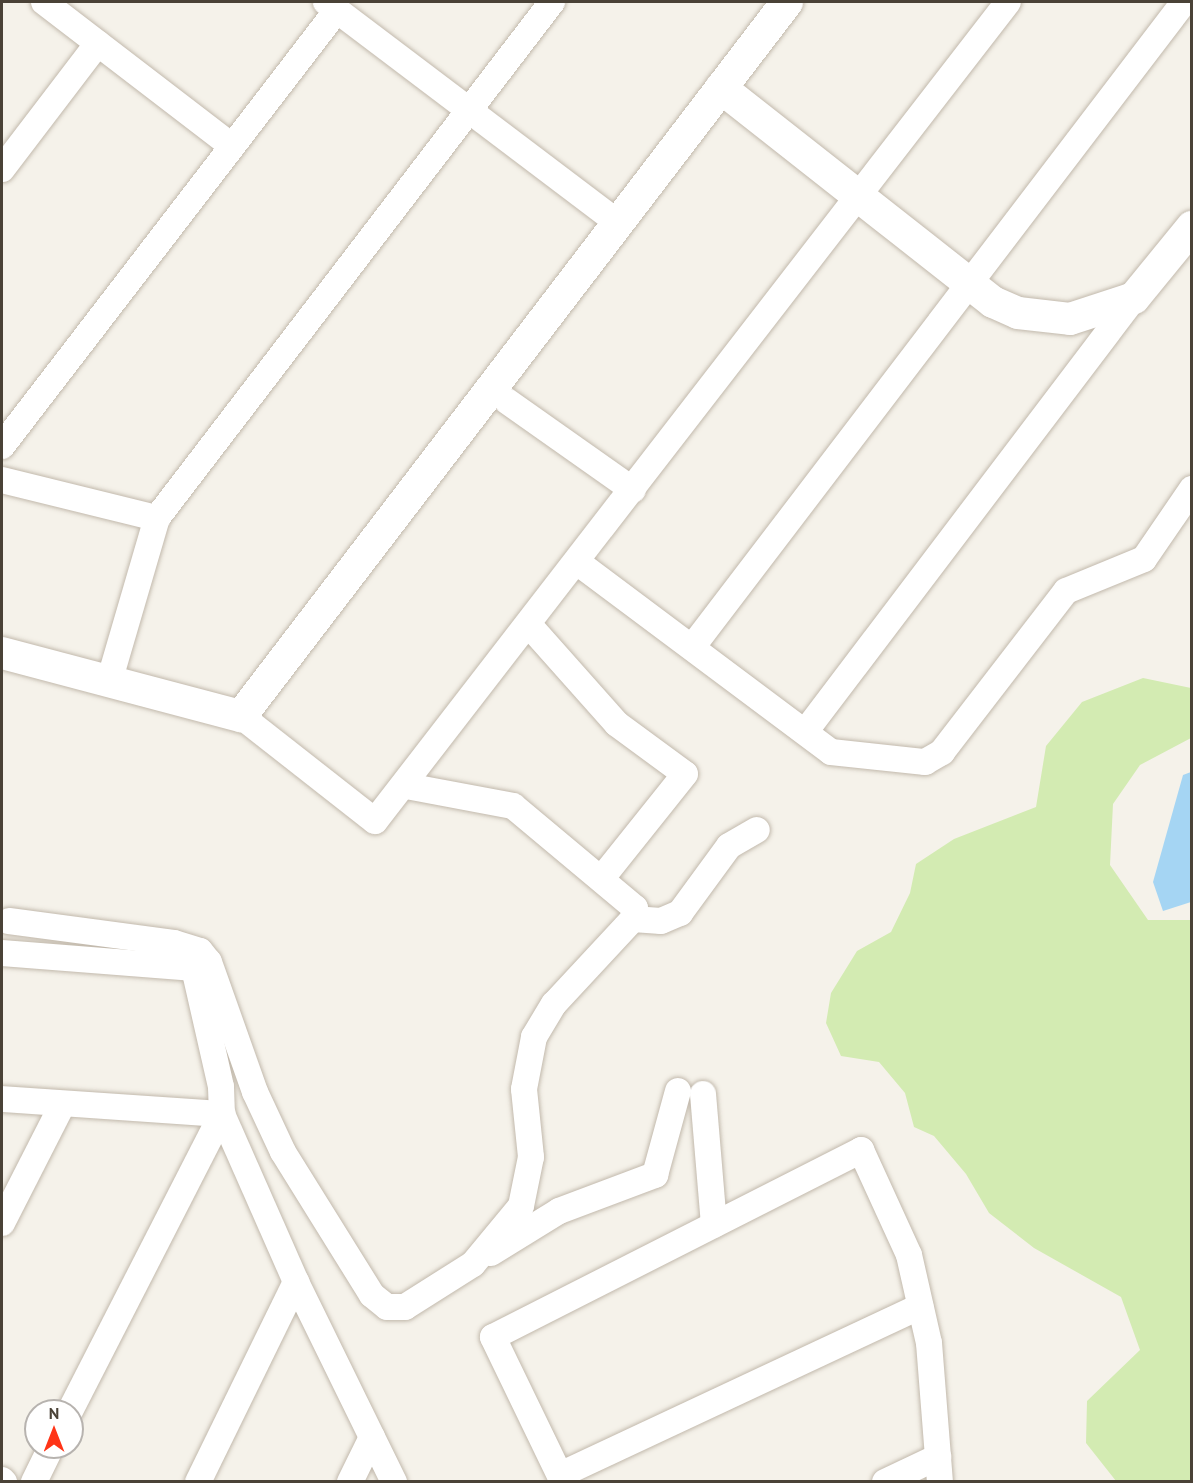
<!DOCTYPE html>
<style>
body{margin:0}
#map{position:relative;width:1193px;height:1483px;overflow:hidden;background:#f5f2ea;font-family:"PT Sans",sans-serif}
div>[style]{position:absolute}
.green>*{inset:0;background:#d3ebb2}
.water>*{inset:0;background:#a5d5f3}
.roads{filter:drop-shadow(0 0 2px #c2b9ac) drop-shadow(0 0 2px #c2b9ac)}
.minor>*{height:26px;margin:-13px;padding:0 13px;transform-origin:13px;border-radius:13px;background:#fff}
.tertiary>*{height:32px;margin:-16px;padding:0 16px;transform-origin:16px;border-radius:16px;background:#fff}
span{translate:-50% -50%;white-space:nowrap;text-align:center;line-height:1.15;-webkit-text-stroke:4.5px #fff;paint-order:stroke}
.frame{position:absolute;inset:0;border:3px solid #4a4237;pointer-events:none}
.north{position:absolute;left:24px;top:1399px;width:60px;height:60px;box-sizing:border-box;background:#fff;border:2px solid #b7b3af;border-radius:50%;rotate:0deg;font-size:16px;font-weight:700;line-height:24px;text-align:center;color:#4a4237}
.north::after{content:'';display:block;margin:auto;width:21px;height:27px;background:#ff3417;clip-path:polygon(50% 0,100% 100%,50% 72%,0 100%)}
</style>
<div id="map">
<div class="green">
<i style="clip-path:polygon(1143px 678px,1191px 688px,1191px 738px,1140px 765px,1113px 804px,1110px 865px,1148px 920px,1191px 920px,1191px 1481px,1116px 1481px,1086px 1443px,1087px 1401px,1140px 1350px,1121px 1297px,1034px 1248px,989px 1213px,966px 1174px,934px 1136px,914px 1127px,905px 1093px,879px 1062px,841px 1056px,826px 1023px,831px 993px,857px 951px,891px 932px,910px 893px,916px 864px,954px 839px,1036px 807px,1046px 746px,1082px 702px)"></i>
</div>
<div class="water">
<i style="clip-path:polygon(1191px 772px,1191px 902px,1163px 911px,1153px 882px,1183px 775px)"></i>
</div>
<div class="roads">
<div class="minor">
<i style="left:44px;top:2px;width:237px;rotate:37.5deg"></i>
<i style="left:326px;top:2px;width:366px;rotate:37.1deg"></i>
<i style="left:2px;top:169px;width:158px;rotate:-52.7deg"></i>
<i style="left:507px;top:401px;width:154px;rotate:35.2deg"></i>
<i style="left:2px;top:446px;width:550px;rotate:-52.46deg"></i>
<i style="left:2px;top:480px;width:160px;rotate:13.8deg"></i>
<i style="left:157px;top:518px;width:650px;rotate:-52.57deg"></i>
<i style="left:577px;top:562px;width:317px;rotate:36.8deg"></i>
<i style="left:831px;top:752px;width:95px;rotate:6.1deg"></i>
<i style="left:925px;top:762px;width:20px;rotate:-30deg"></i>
<i style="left:942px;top:752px;width:203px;rotate:-52.4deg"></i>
<i style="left:1066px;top:591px;width:84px;rotate:-22.3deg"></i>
<i style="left:1144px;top:559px;width:85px;rotate:-55.6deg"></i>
<i style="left:529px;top:625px;width:132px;rotate:48.4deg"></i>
<i style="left:617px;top:724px;width:84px;rotate:36.3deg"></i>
<i style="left:685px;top:774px;width:133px;rotate:128.6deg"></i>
<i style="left:693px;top:646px;width:810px;rotate:-52.68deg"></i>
<i style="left:109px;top:682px;width:171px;rotate:-73.7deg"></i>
<i style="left:241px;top:716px;width:170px;rotate:38.1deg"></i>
<i style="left:375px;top:821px;width:1035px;rotate:-52.3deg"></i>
<i style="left:805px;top:732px;width:545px;rotate:-52.84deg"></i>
<i style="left:633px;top:919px;width:28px;rotate:4deg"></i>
<i style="left:661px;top:921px;width:21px;rotate:-23deg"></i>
<i style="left:680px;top:913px;width:83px;rotate:-53.8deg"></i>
<i style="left:729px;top:846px;width:32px;rotate:-30deg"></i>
<i style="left:9px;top:921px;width:166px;rotate:7.6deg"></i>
<i style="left:174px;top:943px;width:27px;rotate:17deg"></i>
<i style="left:200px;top:951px;width:14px;rotate:51deg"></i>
<i style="left:209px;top:962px;width:138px;rotate:70.5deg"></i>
<i style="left:255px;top:1092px;width:66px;rotate:65deg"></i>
<i style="left:283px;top:1152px;width:168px;rotate:58.1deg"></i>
<i style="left:372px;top:1295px;width:19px;rotate:39deg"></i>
<i style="left:387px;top:1307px;width:18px"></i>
<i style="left:405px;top:1307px;width:80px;rotate:-32.3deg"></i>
<i style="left:473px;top:1264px;width:75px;rotate:-50.4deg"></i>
<i style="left:521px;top:1206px;width:50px;rotate:-78.5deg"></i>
<i style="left:531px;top:1157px;width:68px;rotate:-95.9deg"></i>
<i style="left:524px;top:1089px;width:53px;rotate:-79.1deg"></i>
<i style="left:534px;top:1037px;width:39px;rotate:-59deg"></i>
<i style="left:554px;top:1004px;width:116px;rotate:-47.1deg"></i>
<i style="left:633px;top:919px;width:11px;rotate:-80deg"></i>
<i style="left:635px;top:908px;width:159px;rotate:-140.1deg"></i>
<i style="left:513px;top:806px;width:109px;rotate:-169.4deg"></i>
<i style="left:2px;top:953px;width:193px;rotate:4.5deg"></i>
<i style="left:194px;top:968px;width:122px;rotate:77.2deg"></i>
<i style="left:221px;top:1087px;width:27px;rotate:88deg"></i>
<i style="left:222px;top:1114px;width:184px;rotate:66.2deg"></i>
<i style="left:296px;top:1282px;width:223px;rotate:63.9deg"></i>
<i style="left:703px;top:1094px;width:131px;rotate:85.2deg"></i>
<i style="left:2px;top:1099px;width:221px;rotate:3.9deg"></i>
<i style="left:222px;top:1114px;width:334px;rotate:117.1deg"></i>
<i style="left:2px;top:1223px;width:132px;rotate:-63deg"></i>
<i style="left:491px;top:1253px;width:80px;rotate:-31.7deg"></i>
<i style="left:559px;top:1211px;width:103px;rotate:-20.6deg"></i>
<i style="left:655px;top:1175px;width:87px;rotate:-74.7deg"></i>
<i style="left:560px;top:1475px;width:398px;rotate:-25.1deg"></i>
<i style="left:2px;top:1480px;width:3px;rotate:45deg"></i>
<i style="left:34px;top:1482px;width:39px;rotate:-64deg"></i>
<i style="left:198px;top:1482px;width:223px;rotate:-63.9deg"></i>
<i style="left:350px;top:1482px;width:50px;rotate:-63.9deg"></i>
<i style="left:563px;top:1482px;width:161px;rotate:-115.8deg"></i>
<i style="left:493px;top:1337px;width:413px;rotate:-26.9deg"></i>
<i style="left:861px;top:1150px;width:115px;rotate:65.4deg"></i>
<i style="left:909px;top:1255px;width:90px;rotate:77.2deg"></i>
<i style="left:929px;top:1343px;width:139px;rotate:85.5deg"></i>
<i style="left:885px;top:1482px;width:59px;rotate:-25.3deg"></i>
</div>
<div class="tertiary">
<i style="left:721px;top:88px;width:346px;rotate:38.2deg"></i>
<i style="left:993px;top:302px;width:27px;rotate:24deg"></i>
<i style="left:1018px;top:313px;width:52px;rotate:6.6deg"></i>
<i style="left:1070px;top:319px;width:67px;rotate:-18.2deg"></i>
<i style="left:1134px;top:298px;width:92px;rotate:-50.8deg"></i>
<i style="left:2px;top:653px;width:247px;rotate:14.8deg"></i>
<i style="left:241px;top:716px;width:899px;rotate:-52.59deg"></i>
</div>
</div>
<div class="frame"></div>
<div class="north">N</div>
</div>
